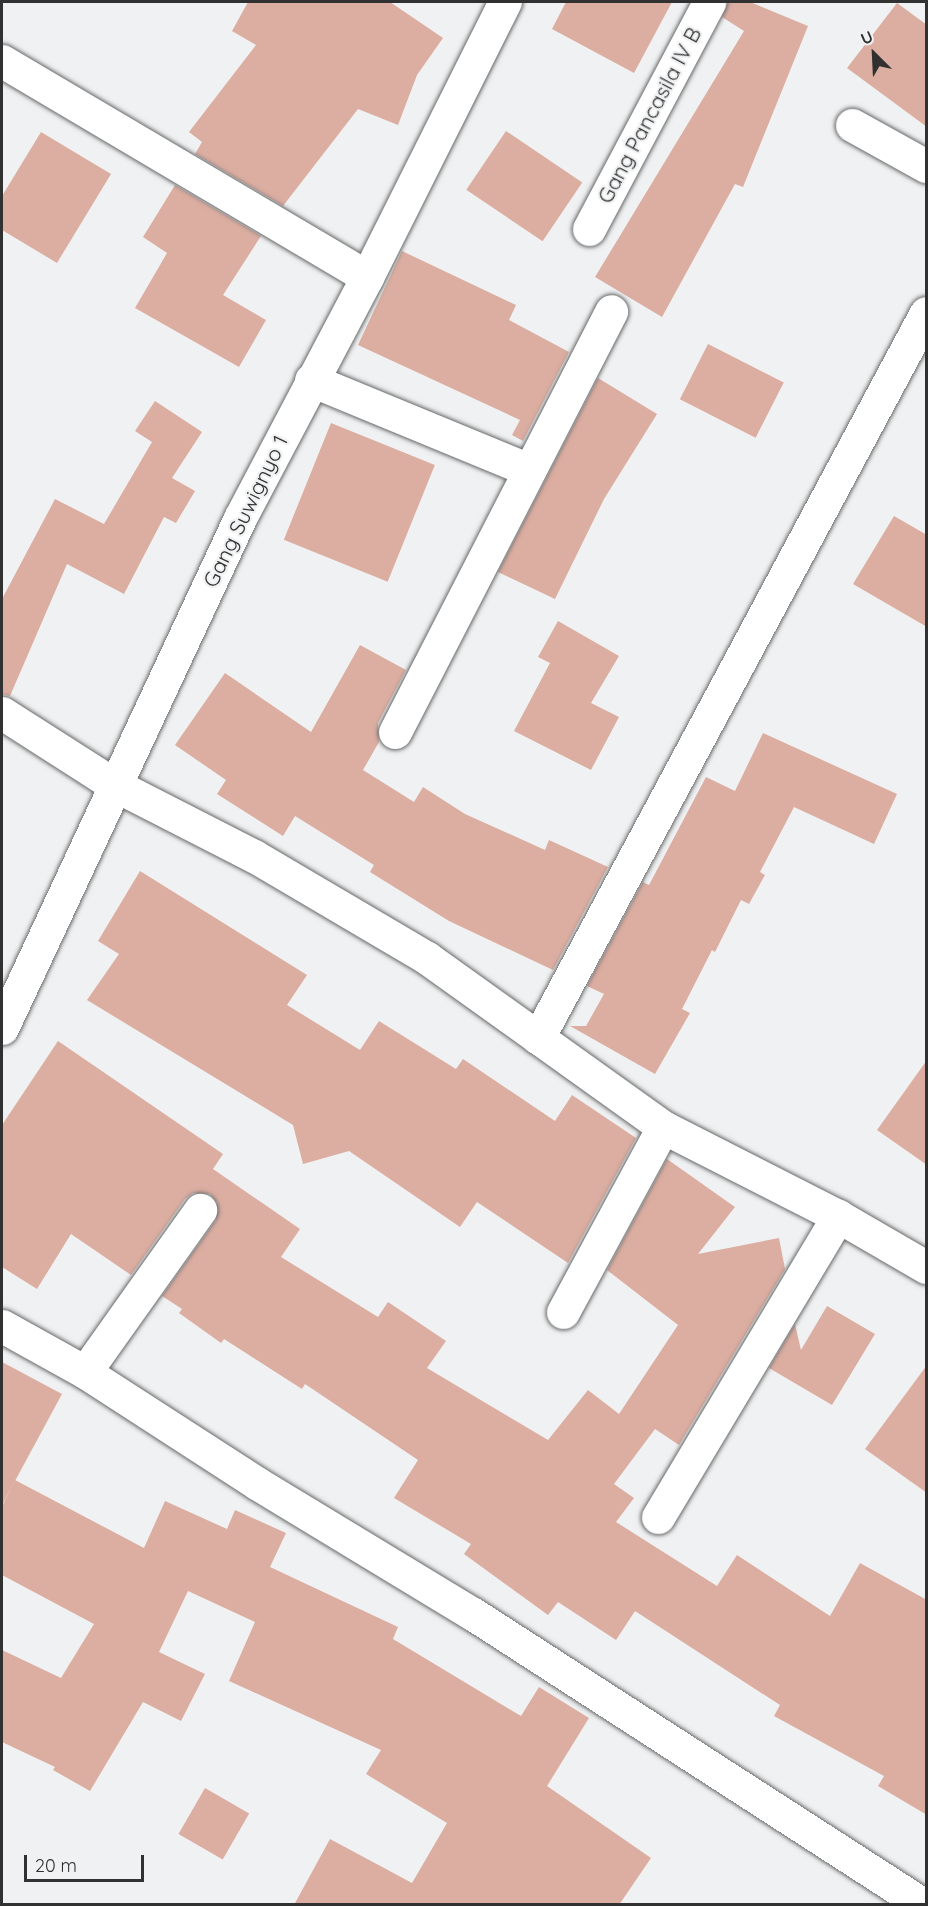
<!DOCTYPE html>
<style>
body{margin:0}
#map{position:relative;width:928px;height:1906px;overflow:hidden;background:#f0f1f2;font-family:Quicksand,sans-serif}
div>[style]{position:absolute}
.building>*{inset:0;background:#dcaea2;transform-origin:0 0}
.roads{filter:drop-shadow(0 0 2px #68696a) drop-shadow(0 0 2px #68696a)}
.street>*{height:33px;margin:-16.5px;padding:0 16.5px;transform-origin:16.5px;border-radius:16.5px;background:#fff}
span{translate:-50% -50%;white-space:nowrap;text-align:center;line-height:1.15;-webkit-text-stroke:4.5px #f0f1f2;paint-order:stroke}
.street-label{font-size:21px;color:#313131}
.frame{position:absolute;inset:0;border:3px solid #313131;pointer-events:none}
.north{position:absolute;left:844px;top:24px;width:60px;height:60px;-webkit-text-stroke:4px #f0f1f2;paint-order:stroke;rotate:336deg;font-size:16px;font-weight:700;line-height:24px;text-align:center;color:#313131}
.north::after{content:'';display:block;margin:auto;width:21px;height:27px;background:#313131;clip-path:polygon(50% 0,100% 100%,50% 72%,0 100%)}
.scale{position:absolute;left:24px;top:1855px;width:120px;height:27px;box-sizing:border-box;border:3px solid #313131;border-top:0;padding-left:8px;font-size:18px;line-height:21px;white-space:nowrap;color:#313131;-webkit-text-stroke:4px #f0f1f2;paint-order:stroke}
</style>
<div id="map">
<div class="building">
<i style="clip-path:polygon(248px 2px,390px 2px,443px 38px,417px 75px,398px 125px,358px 109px,283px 206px,195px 154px,202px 142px,189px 132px,256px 45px,232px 31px)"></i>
<i style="clip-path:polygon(566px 2px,672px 2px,634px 73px,552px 29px)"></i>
<i style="clip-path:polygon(728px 2px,750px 2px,808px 26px,743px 187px,735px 184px,662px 317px,595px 277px,744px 31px,722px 17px)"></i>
<i style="clip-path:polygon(897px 3px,927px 25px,927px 127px,847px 68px)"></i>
<i style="left:506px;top:131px;width:92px;height:71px;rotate:34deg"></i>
<i style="clip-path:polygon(41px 132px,111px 174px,57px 263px,2px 230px,2px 196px)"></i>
<i style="clip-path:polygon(175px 185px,261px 236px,223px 295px,266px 320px,239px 367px,135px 308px,167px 253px,143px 237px)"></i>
<i style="clip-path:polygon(402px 251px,516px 305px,509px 320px,569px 352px,523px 441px,512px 435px,520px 420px,358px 345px)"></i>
<i style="left:708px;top:344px;width:85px;height:62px;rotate:27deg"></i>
<i style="clip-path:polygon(598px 378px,657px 414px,604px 499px,555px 599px,498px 572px)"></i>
<i style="clip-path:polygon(155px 401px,202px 432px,172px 478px,195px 491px,176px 523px,164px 517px,124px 594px,67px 564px,10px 696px,2px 694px,2px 599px,55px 499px,104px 524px,152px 442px,135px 431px)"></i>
<i style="left:331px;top:423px;width:112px;height:126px;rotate:22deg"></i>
<i style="clip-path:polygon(894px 516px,927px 535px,927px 627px,853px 584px)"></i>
<i style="clip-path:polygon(558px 621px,619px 656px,591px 703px,619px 717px,591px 770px,514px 731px,550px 663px,538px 657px)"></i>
<i style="clip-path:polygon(360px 645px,406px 670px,378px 723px,379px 742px,363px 770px,414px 802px,423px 787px,465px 814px,545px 850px,549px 840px,608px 867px,553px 970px,449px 921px,370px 872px,374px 865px,295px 816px,283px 836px,217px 794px,226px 780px,175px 745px,225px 673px,311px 732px)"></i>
<i style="clip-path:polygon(763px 733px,897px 794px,874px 844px,794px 807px,760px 872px,765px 875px,749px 904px,741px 900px,715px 952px,712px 950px,682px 1009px,690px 1013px,655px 1074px,570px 1026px,586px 1026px,604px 994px,587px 986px,643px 882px,649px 885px,706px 777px,735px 791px)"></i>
<i style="clip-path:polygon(140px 871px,307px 975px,287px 1005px,360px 1050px,379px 1021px,456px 1069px,463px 1059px,555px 1121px,572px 1095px,636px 1138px,568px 1263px,477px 1202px,460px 1227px,349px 1151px,303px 1164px,293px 1125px,87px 1000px,119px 954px,98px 941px)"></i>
<i style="clip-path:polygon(58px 1041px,223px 1154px,213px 1169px,300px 1229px,281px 1257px,378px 1317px,388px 1302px,446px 1341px,427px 1368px,548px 1440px,588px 1390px,619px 1414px,678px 1325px,607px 1270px,667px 1159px,735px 1207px,698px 1254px,779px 1238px,785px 1269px,679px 1445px,655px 1429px,614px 1484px,634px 1498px,616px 1522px,717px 1586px,737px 1555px,830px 1616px,860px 1563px,927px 1600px,927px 1815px,878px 1786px,884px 1776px,774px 1716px,780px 1705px,635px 1611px,616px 1640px,558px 1602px,548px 1615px,464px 1554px,471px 1544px,394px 1498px,418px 1460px,305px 1384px,302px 1389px,224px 1339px,221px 1343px,179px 1313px,182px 1309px,162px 1296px,216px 1220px,217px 1203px,210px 1194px,193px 1193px,185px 1199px,131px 1275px,71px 1234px,37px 1289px,2px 1267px,2px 1125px)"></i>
<i style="clip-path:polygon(927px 1060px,927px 1165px,877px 1130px)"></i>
<i style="clip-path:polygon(827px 1306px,875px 1334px,832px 1405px,769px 1368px,795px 1324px,801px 1350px)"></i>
<i style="clip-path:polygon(2px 1362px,62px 1394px,2px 1505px)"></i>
<i style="clip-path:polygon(927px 1365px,927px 1493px,865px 1449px)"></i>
<i style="clip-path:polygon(15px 1480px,144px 1548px,165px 1501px,227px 1529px,235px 1510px,286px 1533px,270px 1567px,398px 1627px,393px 1639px,521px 1716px,539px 1687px,589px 1718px,547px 1786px,651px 1858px,619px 1905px,294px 1905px,330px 1839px,412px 1883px,447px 1823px,366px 1774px,381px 1750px,229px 1681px,255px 1622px,188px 1591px,159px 1652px,205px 1674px,181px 1721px,143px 1702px,90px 1791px,53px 1770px,55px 1767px,2px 1742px,2px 1650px,61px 1678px,94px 1624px,2px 1575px,2px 1506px)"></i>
<i style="left:205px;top:1788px;width:51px;height:53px;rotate:30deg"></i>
</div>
<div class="roads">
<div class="street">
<i style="left:2px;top:61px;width:424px;rotate:30.6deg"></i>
<i style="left:852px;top:125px;width:85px;rotate:29deg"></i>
<i style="left:589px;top:229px;width:257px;rotate:-62.1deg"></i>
<i style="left:311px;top:380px;width:236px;rotate:22.4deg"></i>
<i style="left:2px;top:713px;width:132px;rotate:32.6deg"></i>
<i style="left:113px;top:784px;width:158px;rotate:27.1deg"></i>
<i style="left:254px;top:856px;width:201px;rotate:30.5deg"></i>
<i style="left:427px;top:958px;width:290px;rotate:35.6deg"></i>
<i style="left:663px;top:1127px;width:196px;rotate:27deg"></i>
<i style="left:838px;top:1216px;width:102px;rotate:30.1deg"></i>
<i style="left:395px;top:732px;width:473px;rotate:-62.8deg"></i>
<i style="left:2px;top:1028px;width:563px;rotate:-64.98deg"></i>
<i style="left:240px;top:518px;width:272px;rotate:-62.2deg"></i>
<i style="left:367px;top:277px;width:308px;rotate:-63.4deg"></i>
<i style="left:538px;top:1038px;width:822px;rotate:-61.85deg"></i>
<i style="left:563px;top:1312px;width:210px;rotate:-61.6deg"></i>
<i style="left:2px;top:1326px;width:95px;rotate:29deg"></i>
<i style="left:85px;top:1372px;width:206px;rotate:32.9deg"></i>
<i style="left:258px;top:1484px;width:251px;rotate:31.2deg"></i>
<i style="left:473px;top:1614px;width:535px;rotate:32.86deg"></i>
<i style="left:85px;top:1372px;width:199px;rotate:-54.6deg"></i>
<i style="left:658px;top:1517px;width:351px;rotate:-59.1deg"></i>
</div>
</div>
<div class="street-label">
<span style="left:649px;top:115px;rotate:-62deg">Gang Pancasila IV B</span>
<span style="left:245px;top:511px;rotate:-64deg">Gang Suwignyo 1</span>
</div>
<div class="frame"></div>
<div class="north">U</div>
<div class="scale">20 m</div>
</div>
